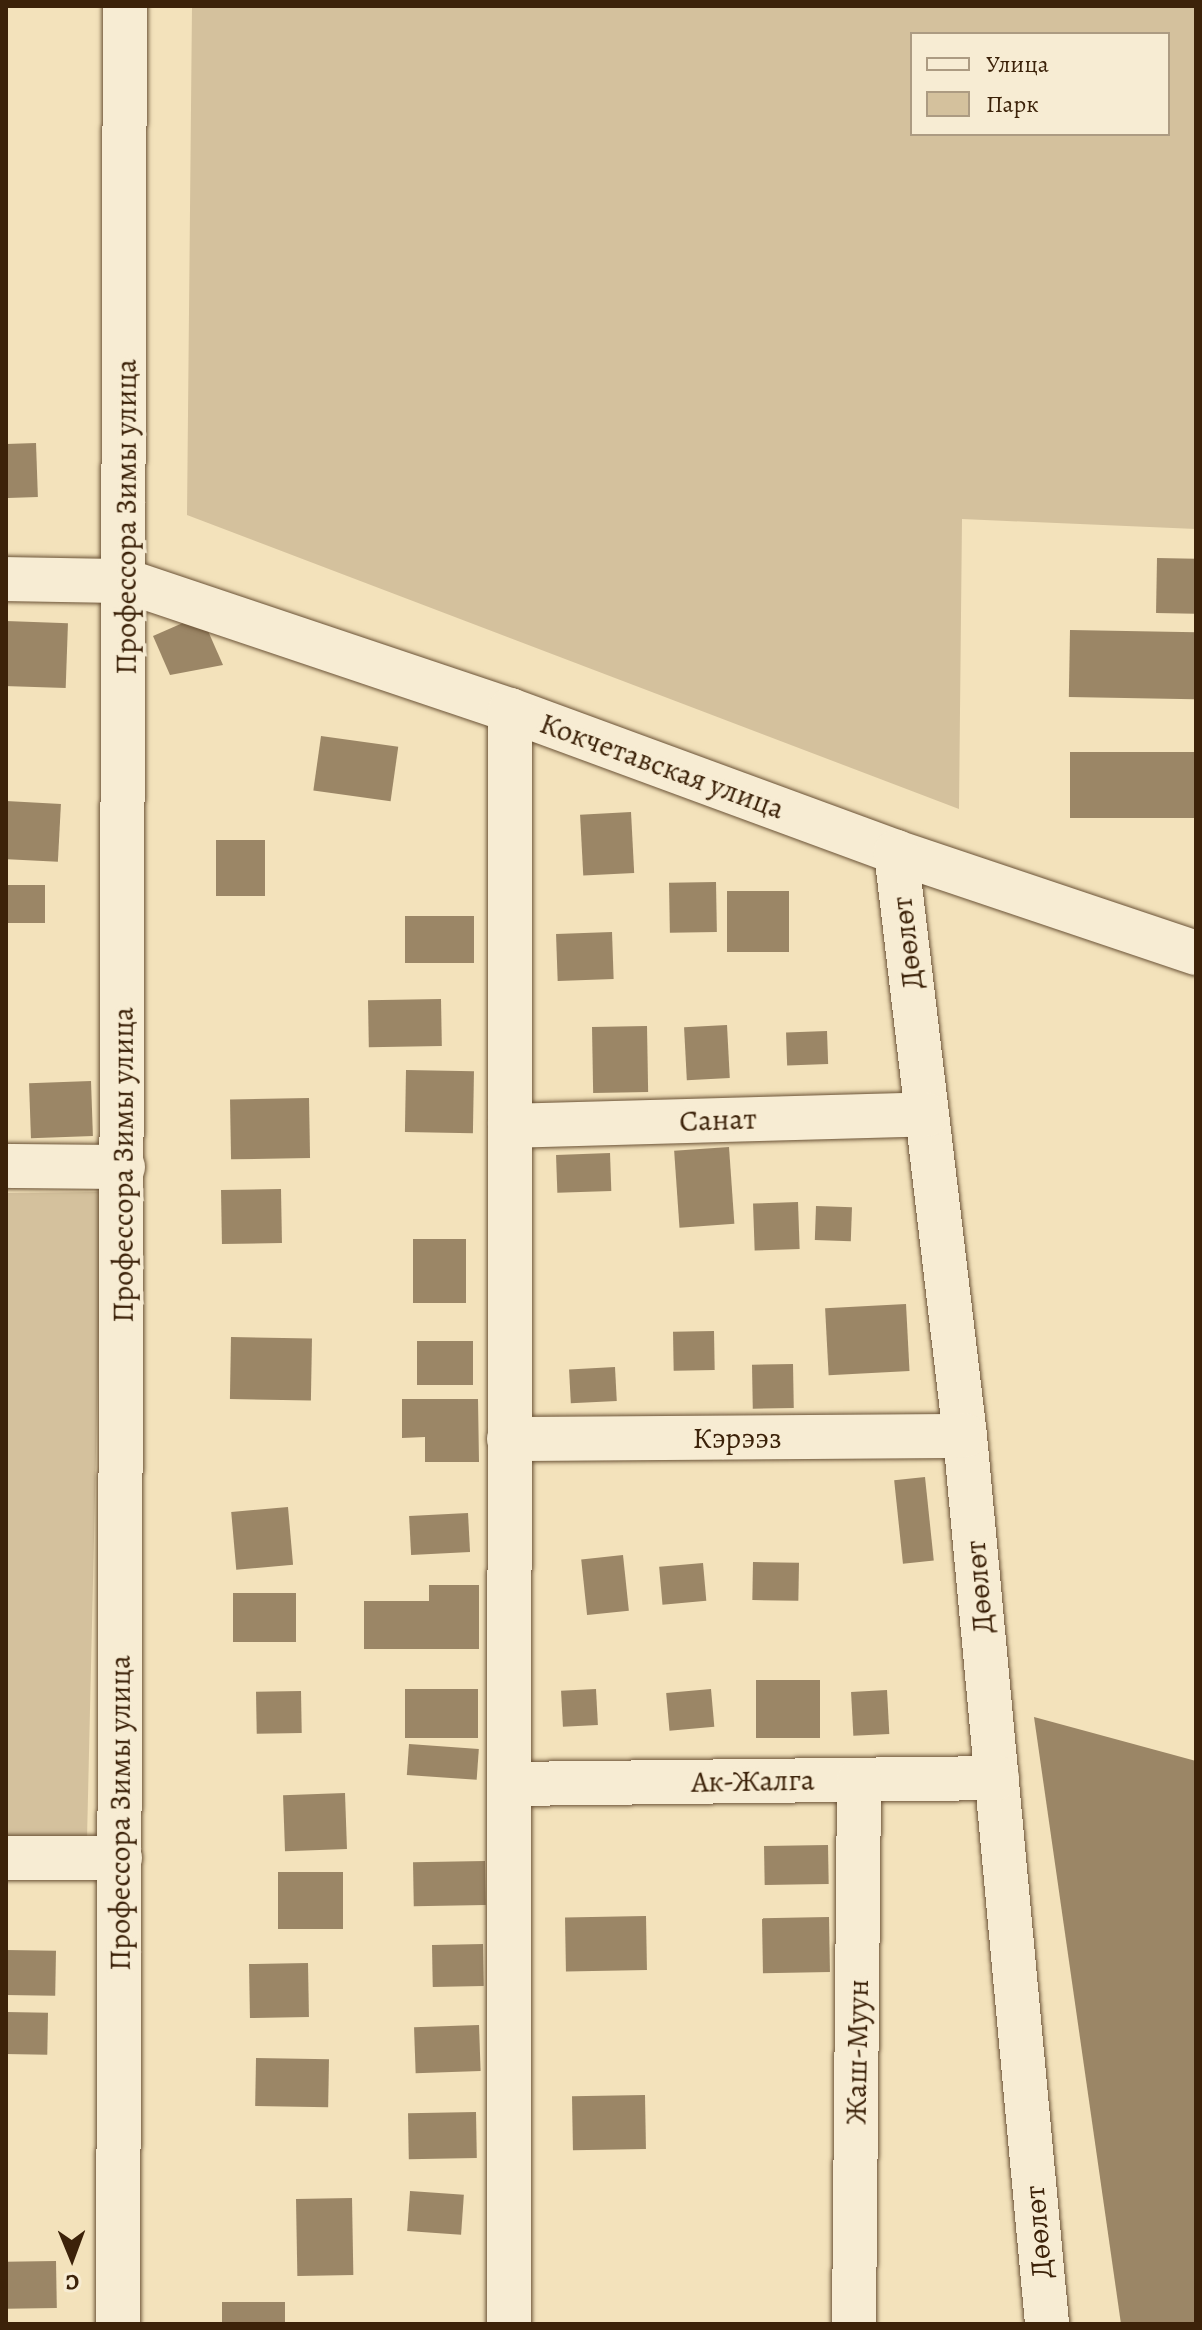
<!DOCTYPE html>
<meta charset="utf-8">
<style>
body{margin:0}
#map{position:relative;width:1202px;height:2330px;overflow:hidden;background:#f3e2bb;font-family:Alegreya,serif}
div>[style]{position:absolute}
.green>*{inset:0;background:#d4c19d}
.building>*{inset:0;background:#9b8666;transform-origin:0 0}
.roads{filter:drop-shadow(0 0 2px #6a5236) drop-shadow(0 0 2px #6a5236)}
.minor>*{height:44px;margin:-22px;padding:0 22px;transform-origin:22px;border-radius:22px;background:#f7ecd3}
span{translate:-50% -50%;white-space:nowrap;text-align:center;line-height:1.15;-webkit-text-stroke:7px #f7ecd3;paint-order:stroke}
.street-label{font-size:30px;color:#3c2209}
.frame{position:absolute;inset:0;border:8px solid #3c2209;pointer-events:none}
.legend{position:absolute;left:910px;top:32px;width:260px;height:104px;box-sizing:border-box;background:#f7ecd3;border:2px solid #ac9b82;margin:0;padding:10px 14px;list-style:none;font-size:24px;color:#3c2209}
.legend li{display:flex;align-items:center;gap:16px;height:40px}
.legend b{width:40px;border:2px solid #ac9b82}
.north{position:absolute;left:32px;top:2218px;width:80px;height:80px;-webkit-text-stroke:6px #f7ecd3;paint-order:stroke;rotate:179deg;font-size:22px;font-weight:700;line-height:32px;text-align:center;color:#3c2209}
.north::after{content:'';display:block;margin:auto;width:28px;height:36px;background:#3c2209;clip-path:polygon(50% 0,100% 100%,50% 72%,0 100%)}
</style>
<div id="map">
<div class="green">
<i style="clip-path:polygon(evenodd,192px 6px,1196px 6px,1196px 529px,962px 519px,959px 809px,187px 515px,192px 6px,912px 34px,1168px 34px,1168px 134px,912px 134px,912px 34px)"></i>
<i style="clip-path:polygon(102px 1192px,87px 1839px,6px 1840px,6px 1193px)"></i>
</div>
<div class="building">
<i style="left:36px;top:443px;width:54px;height:30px;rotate:88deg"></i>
<i style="left:1157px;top:558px;width:39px;height:55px;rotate:1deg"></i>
<i style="clip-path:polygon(201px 615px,223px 665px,170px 675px,153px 636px)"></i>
<i style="left:6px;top:621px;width:62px;height:65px;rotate:2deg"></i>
<i style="left:1070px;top:630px;width:126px;height:67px;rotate:1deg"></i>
<i style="left:321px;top:736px;width:78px;height:55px;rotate:8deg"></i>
<i style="left:1196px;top:752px;width:66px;height:126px;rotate:90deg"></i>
<i style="left:6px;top:801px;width:55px;height:58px;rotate:3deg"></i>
<i style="left:631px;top:812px;width:61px;height:51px;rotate:87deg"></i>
<i style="left:265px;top:840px;width:56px;height:49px;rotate:90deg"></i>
<i style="left:716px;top:882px;width:50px;height:47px;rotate:89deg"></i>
<i style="left:6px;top:885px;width:39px;height:38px"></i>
<i style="left:727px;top:891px;width:62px;height:61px"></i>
<i style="left:405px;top:916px;width:69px;height:47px"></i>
<i style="left:612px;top:932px;width:47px;height:56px;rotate:88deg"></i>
<i style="left:441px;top:999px;width:47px;height:73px;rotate:89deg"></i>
<i style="left:727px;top:1025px;width:53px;height:43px;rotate:87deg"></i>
<i style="left:647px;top:1026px;width:66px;height:55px;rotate:89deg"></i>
<i style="left:827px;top:1031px;width:33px;height:41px;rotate:88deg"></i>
<i style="left:406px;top:1070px;width:68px;height:62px;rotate:1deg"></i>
<i style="left:91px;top:1081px;width:55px;height:62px;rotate:88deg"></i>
<i style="left:309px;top:1098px;width:60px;height:79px;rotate:89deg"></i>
<i style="left:729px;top:1147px;width:77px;height:55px;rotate:86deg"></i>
<i style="left:610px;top:1153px;width:38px;height:54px;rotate:88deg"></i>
<i style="left:281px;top:1189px;width:54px;height:60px;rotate:89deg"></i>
<i style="left:798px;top:1202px;width:47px;height:45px;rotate:88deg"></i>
<i style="left:816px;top:1206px;width:36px;height:34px;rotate:2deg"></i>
<i style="left:466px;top:1239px;width:64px;height:53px;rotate:90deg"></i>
<i style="left:906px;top:1304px;width:67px;height:81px;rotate:87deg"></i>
<i style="left:714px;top:1331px;width:39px;height:41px;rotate:89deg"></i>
<i style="left:231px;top:1337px;width:81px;height:62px;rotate:1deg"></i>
<i style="left:473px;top:1341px;width:44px;height:56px;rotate:90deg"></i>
<i style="left:793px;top:1364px;width:44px;height:41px;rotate:89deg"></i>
<i style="left:615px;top:1367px;width:34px;height:46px;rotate:87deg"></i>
<i style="clip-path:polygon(402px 1399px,478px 1399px,479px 1462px,425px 1462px,425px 1437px,402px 1438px)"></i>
<i style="left:925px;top:1477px;width:84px;height:31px;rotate:84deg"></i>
<i style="left:288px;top:1507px;width:58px;height:57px;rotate:85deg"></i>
<i style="left:468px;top:1513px;width:39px;height:59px;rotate:87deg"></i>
<i style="left:623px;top:1555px;width:56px;height:42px;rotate:84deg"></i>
<i style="left:753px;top:1562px;width:46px;height:38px;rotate:1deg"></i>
<i style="left:703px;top:1563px;width:38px;height:44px;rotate:85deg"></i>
<i style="clip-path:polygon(429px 1585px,479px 1585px,479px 1649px,364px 1649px,364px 1601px,429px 1601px)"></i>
<i style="left:233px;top:1593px;width:63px;height:49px"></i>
<i style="left:820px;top:1680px;width:58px;height:64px;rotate:90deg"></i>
<i style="left:405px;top:1689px;width:73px;height:49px"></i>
<i style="left:596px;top:1689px;width:36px;height:35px;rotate:87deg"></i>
<i style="left:711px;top:1689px;width:38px;height:45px;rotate:85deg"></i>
<i style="left:887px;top:1690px;width:44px;height:36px;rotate:87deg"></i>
<i style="left:301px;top:1691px;width:42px;height:45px;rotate:89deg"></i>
<i style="clip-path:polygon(1034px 1717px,1196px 1761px,1196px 2324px,1121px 2324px)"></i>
<i style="left:409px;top:1744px;width:70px;height:31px;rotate:4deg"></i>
<i style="left:345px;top:1793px;width:56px;height:62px;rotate:88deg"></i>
<i style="left:828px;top:1845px;width:39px;height:64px;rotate:89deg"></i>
<i style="left:485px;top:1861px;width:44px;height:72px;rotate:89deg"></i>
<i style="left:278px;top:1872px;width:65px;height:57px"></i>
<i style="left:646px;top:1916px;width:54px;height:81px;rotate:89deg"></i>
<i style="left:829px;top:1917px;width:55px;height:67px;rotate:89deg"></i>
<i style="left:483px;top:1944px;width:42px;height:51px;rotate:89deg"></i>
<i style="left:6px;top:1950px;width:50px;height:45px;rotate:1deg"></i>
<i style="left:308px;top:1963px;width:54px;height:59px;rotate:89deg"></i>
<i style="left:6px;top:2012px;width:42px;height:42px;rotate:1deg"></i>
<i style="left:479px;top:2025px;width:46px;height:65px;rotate:88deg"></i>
<i style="left:256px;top:2058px;width:73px;height:48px;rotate:1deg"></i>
<i style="left:645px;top:2095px;width:54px;height:73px;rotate:89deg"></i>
<i style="left:476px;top:2112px;width:46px;height:68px;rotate:89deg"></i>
<i style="left:410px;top:2191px;width:54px;height:40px;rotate:4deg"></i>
<i style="left:352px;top:2198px;width:77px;height:56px;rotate:89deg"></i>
<i style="left:56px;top:2261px;width:47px;height:50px;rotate:89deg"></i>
<i style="left:222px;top:2302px;width:63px;height:22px"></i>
</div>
<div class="roads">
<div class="minor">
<i style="left:6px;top:579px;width:120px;rotate:1deg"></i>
<i style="left:126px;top:581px;width:405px;rotate:18.6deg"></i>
<i style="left:510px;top:710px;width:411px;rotate:20.2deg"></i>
<i style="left:896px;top:852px;width:317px;rotate:18.6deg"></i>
<i style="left:896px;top:852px;width:588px;rotate:83.26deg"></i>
<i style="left:965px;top:1436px;width:892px;rotate:84.72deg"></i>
<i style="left:510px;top:1126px;width:417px;rotate:-1.6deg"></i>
<i style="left:6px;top:1166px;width:117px;rotate:0.5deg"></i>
<i style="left:509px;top:1439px;width:456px;rotate:-0.4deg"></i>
<i style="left:509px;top:1784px;width:488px;rotate:-0.7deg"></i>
<i style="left:6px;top:1858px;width:114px"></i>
<i style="left:118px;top:2324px;width:2318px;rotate:-89.83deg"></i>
<i style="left:509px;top:2324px;width:1614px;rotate:-89.96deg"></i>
<i style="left:854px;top:2324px;width:544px;rotate:-89.47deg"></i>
</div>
</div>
<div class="street-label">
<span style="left:126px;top:517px;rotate:-90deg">Профессора Зимы улица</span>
<span style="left:662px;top:766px;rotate:20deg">Кокчетавская улица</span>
<span style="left:907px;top:943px;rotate:-97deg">Дөөлөт</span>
<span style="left:718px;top:1120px;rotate:-2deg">Санат</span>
<span style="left:123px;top:1165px;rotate:-90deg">Профессора Зимы улица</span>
<span style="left:737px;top:1438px">Кэрээз</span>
<span style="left:979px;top:1587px;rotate:-95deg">Дөөлөт</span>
<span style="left:753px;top:1781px;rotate:-1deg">Ак-Жалга</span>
<span style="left:120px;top:1813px;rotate:-90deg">Профессора Зимы улица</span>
<span style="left:857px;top:2052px;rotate:-89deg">Жаш-Муун</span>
<span style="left:1038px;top:2232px;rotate:-95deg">Дөөлөт</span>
</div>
<div class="frame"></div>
<ul class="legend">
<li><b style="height:10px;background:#f7ecd3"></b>Улица</li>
<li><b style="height:22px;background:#d4c19d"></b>Парк</li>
</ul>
<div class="north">С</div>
</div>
